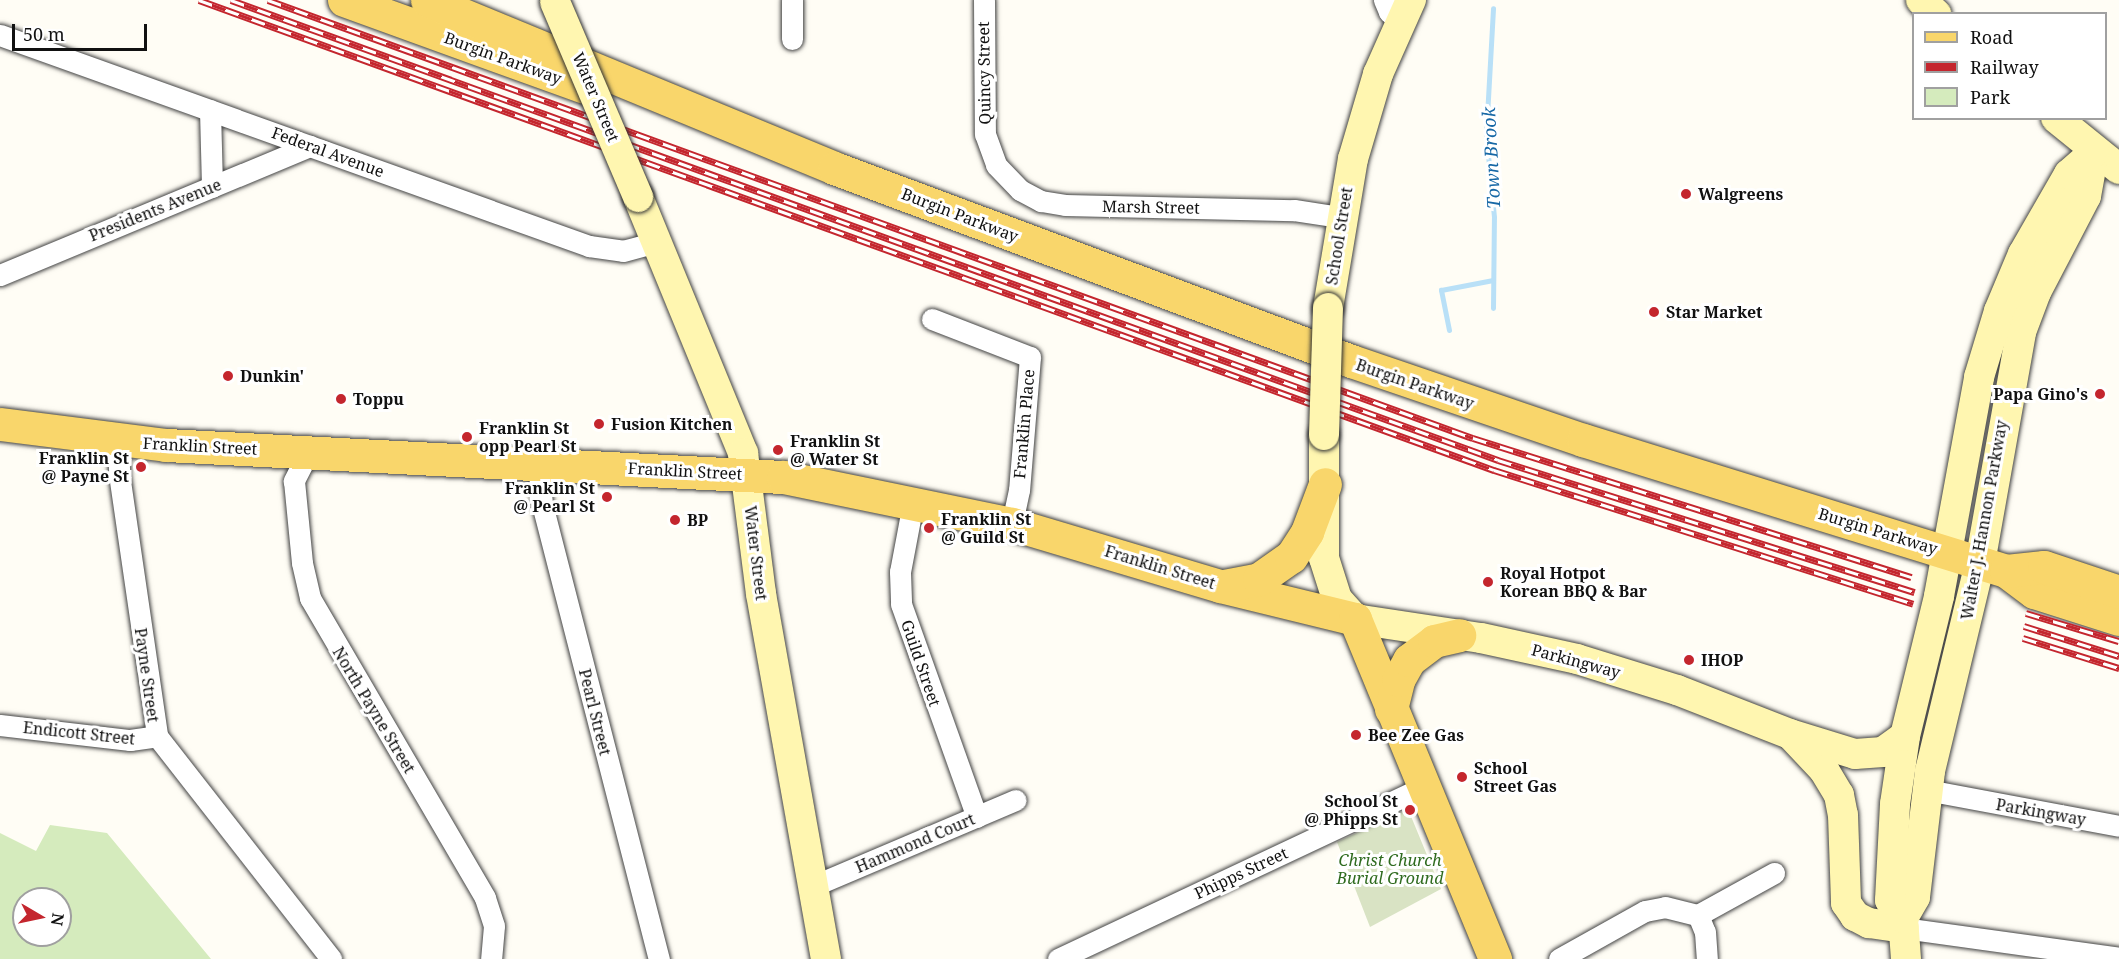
<!DOCTYPE html>
<style>
body{margin:0}
#map{position:relative;width:2119px;height:959px;overflow:hidden;background:#fffdf5;font-family:"Noto Serif",serif}
div>[style]{position:absolute}
.green>*{inset:0;background:#d5ebbd}
.cemetery>*{inset:0;background:#d9e3c4}
.stream>*{height:5px;margin:-2.5px;padding:0 2.5px;transform-origin:2.5px;border-radius:2.5px;background:#b9e0f7}
.roads{filter:drop-shadow(0 0 2px #444) drop-shadow(0 0 2px #444)}
.street>*{height:21px;margin:-10.5px;padding:0 10.5px;transform-origin:10.5px;border-radius:10.5px;background:#fff}
.secondary>*{height:30px;margin:-15px;padding:0 15px;transform-origin:15px;border-radius:15px;background:#fff6b0}
.primary>*{height:33px;margin:-16.5px;padding:0 16.5px;transform-origin:16.5px;border-radius:16.5px;background:#f9d66b}
.rail>*{height:7px;margin-top:-3.5px;transform-origin:0;background:repeating-linear-gradient(90deg,#fff 0 14px,#c4262e 0 28px);box-sizing:border-box;border-block:2px solid #c4262e}
.bridges{filter:drop-shadow(0 0 2px #333) drop-shadow(0 0 2px #333)}
.secondary-bridge>*{height:30px;margin:-15px;padding:0 15px;transform-origin:15px;border-radius:15px;background:#fff6b0}
.dots>*{width:16px;height:16px;translate:-50% -50%;box-sizing:border-box;border:3px solid #fff;border-radius:50%}
span{translate:-50% -50%;white-space:nowrap;text-align:center;line-height:1.15;-webkit-text-stroke:6px #fff;paint-order:stroke}
.street-label{font-size:16px;color:#111}
.poi-label{font-size:16px;color:#111;font-weight:700}
.left{translate:0 -50%;text-align:left}
.right{translate:-100% -50%;text-align:right}
.park-label{font-size:16px;color:#2f6b1f;font-style:italic}
.water-label{font-size:18px;color:#1768a6;font-style:italic}
.legend{position:absolute;left:1912px;top:12px;width:195px;height:108px;box-sizing:border-box;background:#fff;border:2px solid #a0a0a0;margin:0;padding:8px 10px;list-style:none;font-size:18px;color:#111}
.legend li{display:flex;align-items:center;gap:12px;height:30px}
.legend b{width:30px;border:2px solid #a0a0a0}
.north{position:absolute;left:12px;top:887px;width:60px;height:60px;box-sizing:border-box;background:#fff;border:2px solid #a0a0a0;border-radius:50%;rotate:99deg;font-size:16px;font-weight:700;line-height:24px;text-align:center;color:#111}
.north::after{content:'';display:block;margin:auto;width:21px;height:27px;background:#c4262e;clip-path:polygon(50% 0,100% 100%,50% 72%,0 100%)}
.scale{position:absolute;left:12px;top:24px;width:135px;height:27px;box-sizing:border-box;border:3px solid #111;border-top:0;padding-left:8px;font-size:18px;line-height:21px;white-space:nowrap;color:#111;-webkit-text-stroke:4px #fff;paint-order:stroke}
</style>
<div id="map">
<div class="green">
<i style="clip-path:polygon(evenodd,50px 825px,107px 833px,211px 959px,0 959px,0 833px,36px 851px,50px 825px,24px 899px,60px 899px,60px 935px,24px 935px,24px 899px)"></i>
</div>
<div class="cemetery">
<i style="clip-path:polygon(1408px 809px,1441px 889px,1370px 927px,1337px 842px)"></i>
</div>
<div class="stream">
<i style="left:1493px;top:308px;width:91px;rotate:-89.4deg"></i>
<i style="left:1494px;top:217px;width:83px;rotate:-95.5deg"></i>
<i style="left:1486px;top:134px;width:126px;rotate:-86.8deg"></i>
<i style="left:1449px;top:330px;width:41px;rotate:-101.3deg"></i>
<i style="left:1441px;top:290px;width:53px;rotate:-10.9deg"></i>
</div>
<div class="roads">
<div class="street">
<i style="left:792px;top:0;width:39px;rotate:90deg"></i>
<i style="left:984px;top:0;width:134px;rotate:89.6deg"></i>
<i style="left:985px;top:134px;width:33px;rotate:70deg"></i>
<i style="left:996px;top:165px;width:35px;rotate:46deg"></i>
<i style="left:1020px;top:190px;width:24px;rotate:28deg"></i>
<i style="left:1041px;top:201px;width:24px;rotate:9deg"></i>
<i style="left:1065px;top:205px;width:229px;rotate:1.3deg"></i>
<i style="left:1294px;top:210px;width:47px;rotate:8.7deg"></i>
<i style="left:1384px;top:0;width:13px;rotate:67deg"></i>
<i style="left:1389px;top:12px;width:15px;rotate:42deg"></i>
<i style="left:0;top:35px;width:626px;rotate:19.71deg"></i>
<i style="left:589px;top:246px;width:34px;rotate:8deg"></i>
<i style="left:623px;top:251px;width:35px;rotate:-15deg"></i>
<i style="left:210px;top:110px;width:77px;rotate:88.5deg"></i>
<i style="left:0;top:275px;width:336px;rotate:-22.6deg"></i>
<i style="left:932px;top:319px;width:105px;rotate:21.2deg"></i>
<i style="left:1030px;top:357px;width:133px;rotate:94.7deg"></i>
<i style="left:1019px;top:490px;width:35px;rotate:102deg"></i>
<i style="left:118px;top:440px;width:34px;rotate:88deg"></i>
<i style="left:119px;top:474px;width:265px;rotate:81.7deg"></i>
<i style="left:157px;top:736px;width:283px;rotate:52deg"></i>
<i style="left:309px;top:451px;width:34px;rotate:117deg"></i>
<i style="left:294px;top:481px;width:82px;rotate:84.4deg"></i>
<i style="left:302px;top:563px;width:36px;rotate:77deg"></i>
<i style="left:310px;top:598px;width:347px;rotate:59.7deg"></i>
<i style="left:485px;top:898px;width:29px;rotate:72deg"></i>
<i style="left:494px;top:926px;width:33px;rotate:95deg"></i>
<i style="left:538px;top:463px;width:41px;rotate:84.4deg"></i>
<i style="left:542px;top:504px;width:470px;rotate:75.6deg"></i>
<i style="left:913px;top:503px;width:70px;rotate:100.7deg"></i>
<i style="left:900px;top:572px;width:32px;rotate:88deg"></i>
<i style="left:901px;top:604px;width:226px;rotate:70.4deg"></i>
<i style="left:0;top:725px;width:131px;rotate:6.6deg"></i>
<i style="left:130px;top:740px;width:27px;rotate:-8deg"></i>
<i style="left:1927px;top:790px;width:195px;rotate:10.6deg"></i>
<i style="left:813px;top:886px;width:220px;rotate:-23deg"></i>
<i style="left:1698px;top:915px;width:18px;rotate:68deg"></i>
<i style="left:1705px;top:932px;width:27px;rotate:86deg"></i>
<i style="left:1904px;top:928px;width:217px;rotate:7.9deg"></i>
<i style="left:1058px;top:959px;width:404px;rotate:-25.2deg"></i>
<i style="left:1559px;top:959px;width:98px;rotate:-29.2deg"></i>
<i style="left:1645px;top:911px;width:20px;rotate:-11deg"></i>
<i style="left:1665px;top:907px;width:34px;rotate:14deg"></i>
<i style="left:1698px;top:915px;width:87px;rotate:-28.9deg"></i>
</div>
<div class="secondary">
<i style="left:1921px;top:0;width:21px;rotate:43deg"></i>
<i style="left:2056px;top:118px;width:81px;rotate:39deg"></i>
<i style="left:638px;top:197px;width:277px;rotate:67.7deg"></i>
<i style="left:743px;top:453px;width:142px;rotate:82.7deg"></i>
<i style="left:761px;top:594px;width:371px;rotate:79.9deg"></i>
<i style="left:1328px;top:308px;width:151px;rotate:-80.5deg"></i>
<i style="left:1353px;top:159px;width:89px;rotate:-73.6deg"></i>
<i style="left:1378px;top:74px;width:81px;rotate:-66deg"></i>
<i style="left:1324px;top:435px;width:123px;rotate:90deg"></i>
<i style="left:1324px;top:558px;width:43px;rotate:72.4deg"></i>
<i style="left:1337px;top:599px;width:27px;rotate:48deg"></i>
<i style="left:1355px;top:619px;width:127px;rotate:8.6deg"></i>
<i style="left:1481px;top:638px;width:98px;rotate:12.3deg"></i>
<i style="left:1577px;top:659px;width:105px;rotate:17.2deg"></i>
<i style="left:1677px;top:690px;width:121px;rotate:21.3deg"></i>
<i style="left:1790px;top:734px;width:68px;rotate:17.1deg"></i>
<i style="left:1855px;top:754px;width:28px;rotate:-4deg"></i>
<i style="left:1883px;top:752px;width:27px;rotate:-36deg"></i>
<i style="left:1792px;top:736px;width:47px;rotate:46.7deg"></i>
<i style="left:1824px;top:770px;width:29px;rotate:59deg"></i>
<i style="left:1839px;top:795px;width:20px;rotate:79deg"></i>
<i style="left:1843px;top:815px;width:88px;rotate:88deg"></i>
<i style="left:1846px;top:903px;width:16px;rotate:55deg"></i>
<i style="left:1855px;top:916px;width:16px;rotate:27deg"></i>
<i style="left:1869px;top:923px;width:35px;rotate:8deg"></i>
<i style="left:1903px;top:918px;width:24px;rotate:-60deg"></i>
<i style="left:1915px;top:897px;width:127px;rotate:-83.2deg"></i>
<i style="left:1930px;top:771px;width:214px;rotate:-76.5deg"></i>
<i style="left:1980px;top:563px;width:235px;rotate:-79.9deg"></i>
<i style="left:2021px;top:332px;width:43px;rotate:-69.4deg"></i>
<i style="left:2036px;top:292px;width:108px;rotate:-62.5deg"></i>
<i style="left:2086px;top:196px;width:45px;rotate:-79.7deg"></i>
<i style="left:1906px;top:959px;width:41px;rotate:-94.2deg"></i>
<i style="left:1903px;top:918px;width:22px;rotate:-126deg"></i>
<i style="left:1890px;top:900px;width:96px;rotate:-87deg"></i>
<i style="left:1895px;top:804px;width:69px;rotate:-81.6deg"></i>
<i style="left:1905px;top:736px;width:144px;rotate:-76.3deg"></i>
<i style="left:1939px;top:596px;width:223px;rotate:-79.6deg"></i>
<i style="left:1979px;top:377px;width:69px;rotate:-73.1deg"></i>
<i style="left:1999px;top:311px;width:62px;rotate:-67.2deg"></i>
<i style="left:2023px;top:254px;width:92px;rotate:-60.1deg"></i>
<i style="left:2069px;top:174px;width:33px;rotate:-41deg"></i>
</div>
<div class="primary">
<i style="left:344px;top:0;width:255px;rotate:19.9deg"></i>
<i style="left:427px;top:0;width:440px;rotate:22.4deg"></i>
<i style="left:834px;top:168px;width:552px;rotate:20.47deg"></i>
<i style="left:1351px;top:361px;width:245px;rotate:18.8deg"></i>
<i style="left:1583px;top:440px;width:443px;rotate:17.2deg"></i>
<i style="left:2006px;top:571px;width:35px;rotate:37deg"></i>
<i style="left:2034px;top:592px;width:89px;rotate:17.6deg"></i>
<i style="left:0;top:424px;width:167px;rotate:7.2deg"></i>
<i style="left:166px;top:445px;width:618px;rotate:2.97deg"></i>
<i style="left:783px;top:477px;width:234px;rotate:11.6deg"></i>
<i style="left:1012px;top:524px;width:217px;rotate:16.6deg"></i>
<i style="left:1220px;top:586px;width:139px;rotate:13.7deg"></i>
<i style="left:1355px;top:619px;width:368px;rotate:67.6deg"></i>
<i style="left:2006px;top:571px;width:38px;rotate:-6deg"></i>
<i style="left:2044px;top:567px;width:79px;rotate:18.4deg"></i>
<i style="left:1224px;top:586px;width:36px;rotate:-11deg"></i>
<i style="left:1259px;top:579px;width:39px;rotate:-35deg"></i>
<i style="left:1291px;top:557px;width:30px;rotate:-57deg"></i>
<i style="left:1307px;top:532px;width:51px;rotate:-69.4deg"></i>
<i style="left:1391px;top:709px;width:30px;rotate:-76deg"></i>
<i style="left:1398px;top:680px;width:23px;rotate:-61deg"></i>
<i style="left:1409px;top:660px;width:31px;rotate:-37deg"></i>
<i style="left:1434px;top:641px;width:26px;rotate:-13deg"></i>
</div>
</div>
<div class="rail">
<i style="left:199px;top:0;width:1378px;rotate:19.95deg"></i>
<i style="left:1494px;top:470px;width:440px;rotate:17.7deg"></i>
<i style="left:231px;top:0;width:1348px;rotate:19.95deg"></i>
<i style="left:1498px;top:460px;width:437px;rotate:17.6deg"></i>
<i style="left:268px;top:0;width:1282px;rotate:19.98deg"></i>
<i style="left:1473px;top:438px;width:460px;rotate:17.6deg"></i>
<i style="left:2026px;top:613px;width:97px;rotate:16.8deg"></i>
<i style="left:2024px;top:626px;width:100px;rotate:17.5deg"></i>
<i style="left:2023px;top:638px;width:101px;rotate:17.4deg"></i>
</div>
<div class="bridges">
<div class="secondary-bridge">
<i style="left:555px;top:2px;width:212px;rotate:66.9deg"></i>
<i style="left:1324px;top:435px;width:127px;rotate:-88.2deg"></i>
</div>
</div>
<div class="dots">
<i style="left:1686px;top:194px;background:#c4262e"></i>
<i style="left:1654px;top:312px;background:#c4262e"></i>
<i style="left:228px;top:376px;background:#c4262e"></i>
<i style="left:2100px;top:394px;background:#c4262e"></i>
<i style="left:341px;top:399px;background:#c4262e"></i>
<i style="left:599px;top:424px;background:#c4262e"></i>
<i style="left:467px;top:437px;background:#c4262e"></i>
<i style="left:778px;top:450px;background:#c4262e"></i>
<i style="left:141px;top:467px;background:#c4262e"></i>
<i style="left:607px;top:497px;background:#c4262e"></i>
<i style="left:675px;top:520px;background:#c4262e"></i>
<i style="left:929px;top:528px;background:#c4262e"></i>
<i style="left:1488px;top:582px;background:#c4262e"></i>
<i style="left:1689px;top:660px;background:#c4262e"></i>
<i style="left:1356px;top:735px;background:#c4262e"></i>
<i style="left:1462px;top:777px;background:#c4262e"></i>
<i style="left:1410px;top:810px;background:#c4262e"></i>
</div>
<div class="street-label">
<span style="left:503px;top:58px;rotate:20deg">Burgin Parkway</span>
<span style="left:984px;top:73px;rotate:-91deg">Quincy Street</span>
<span style="left:596px;top:97px;rotate:67deg">Water Street</span>
<span style="left:328px;top:152px;rotate:20deg">Federal Avenue</span>
<span style="left:1151px;top:207px;rotate:1deg">Marsh Street</span>
<span style="left:155px;top:210px;rotate:-22deg">Presidents Avenue</span>
<span style="left:960px;top:215px;rotate:21deg">Burgin Parkway</span>
<span style="left:1339px;top:236px;rotate:-81deg">School Street</span>
<span style="left:1415px;top:384px;rotate:19deg">Burgin Parkway</span>
<span style="left:1024px;top:424px;rotate:-85deg">Franklin Place</span>
<span style="left:200px;top:446px;rotate:3deg">Franklin Street</span>
<span style="left:685px;top:471px;rotate:3deg">Franklin Street</span>
<span style="left:1984px;top:520px;rotate:-80deg">Walter J. Hannon Parkway</span>
<span style="left:1878px;top:531px;rotate:17deg">Burgin Parkway</span>
<span style="left:756px;top:553px;rotate:83deg">Water Street</span>
<span style="left:1160px;top:567px;rotate:17deg">Franklin Street</span>
<span style="left:1576px;top:661px;rotate:15deg">Parkingway</span>
<span style="left:921px;top:663px;rotate:71deg">Guild Street</span>
<span style="left:147px;top:675px;rotate:82deg">Payne Street</span>
<span style="left:374px;top:710px;rotate:59deg">North Payne Street</span>
<span style="left:595px;top:712px;rotate:76deg">Pearl Street</span>
<span style="left:79px;top:733px;rotate:6deg">Endicott Street</span>
<span style="left:2041px;top:812px;rotate:10deg">Parkingway</span>
<span style="left:915px;top:843px;rotate:-23deg">Hammond Court</span>
<span style="left:1241px;top:873px;rotate:-25deg">Phipps Street</span>
</div>
<div class="poi-label">
<span class="left" style="left:1698px;top:194px">Walgreens</span>
<span class="left" style="left:1666px;top:312px">Star Market</span>
<span class="left" style="left:240px;top:376px">Dunkin'</span>
<span class="right" style="left:2088px;top:394px">Papa Gino's</span>
<span class="left" style="left:353px;top:399px">Toppu</span>
<span class="left" style="left:611px;top:424px">Fusion Kitchen</span>
<span class="left" style="left:479px;top:437px">Franklin St<br>opp Pearl St</span>
<span class="left" style="left:790px;top:450px">Franklin St<br>@ Water St</span>
<span class="right" style="left:129px;top:467px">Franklin St<br>@ Payne St</span>
<span class="right" style="left:595px;top:497px">Franklin St<br>@ Pearl St</span>
<span class="left" style="left:941px;top:528px">Franklin St<br>@ Guild St</span>
<span class="left" style="left:687px;top:520px">BP</span>
<span class="left" style="left:1500px;top:582px">Royal Hotpot<br>Korean BBQ &amp; Bar</span>
<span class="left" style="left:1701px;top:660px">IHOP</span>
<span class="left" style="left:1368px;top:735px">Bee Zee Gas</span>
<span class="left" style="left:1474px;top:777px">School<br>Street Gas</span>
<span class="right" style="left:1398px;top:810px">School St<br>@ Phipps St</span>
</div>
<div class="park-label">
<span style="left:1390px;top:869px">Christ Church<br>Burial Ground</span>
</div>
<div class="water-label">
<span style="left:1491px;top:158px;rotate:-93deg">Town Brook</span>
</div>
<ul class="legend">
<li><b style="height:8px;background:#f9d66b"></b>Road</li>
<li><b style="height:8px;background:#c4262e"></b>Railway</li>
<li><b style="height:16px;background:#d5ebbd"></b>Park</li>
</ul>
<div class="north">N</div>
<div class="scale">50 m</div>
</div>
